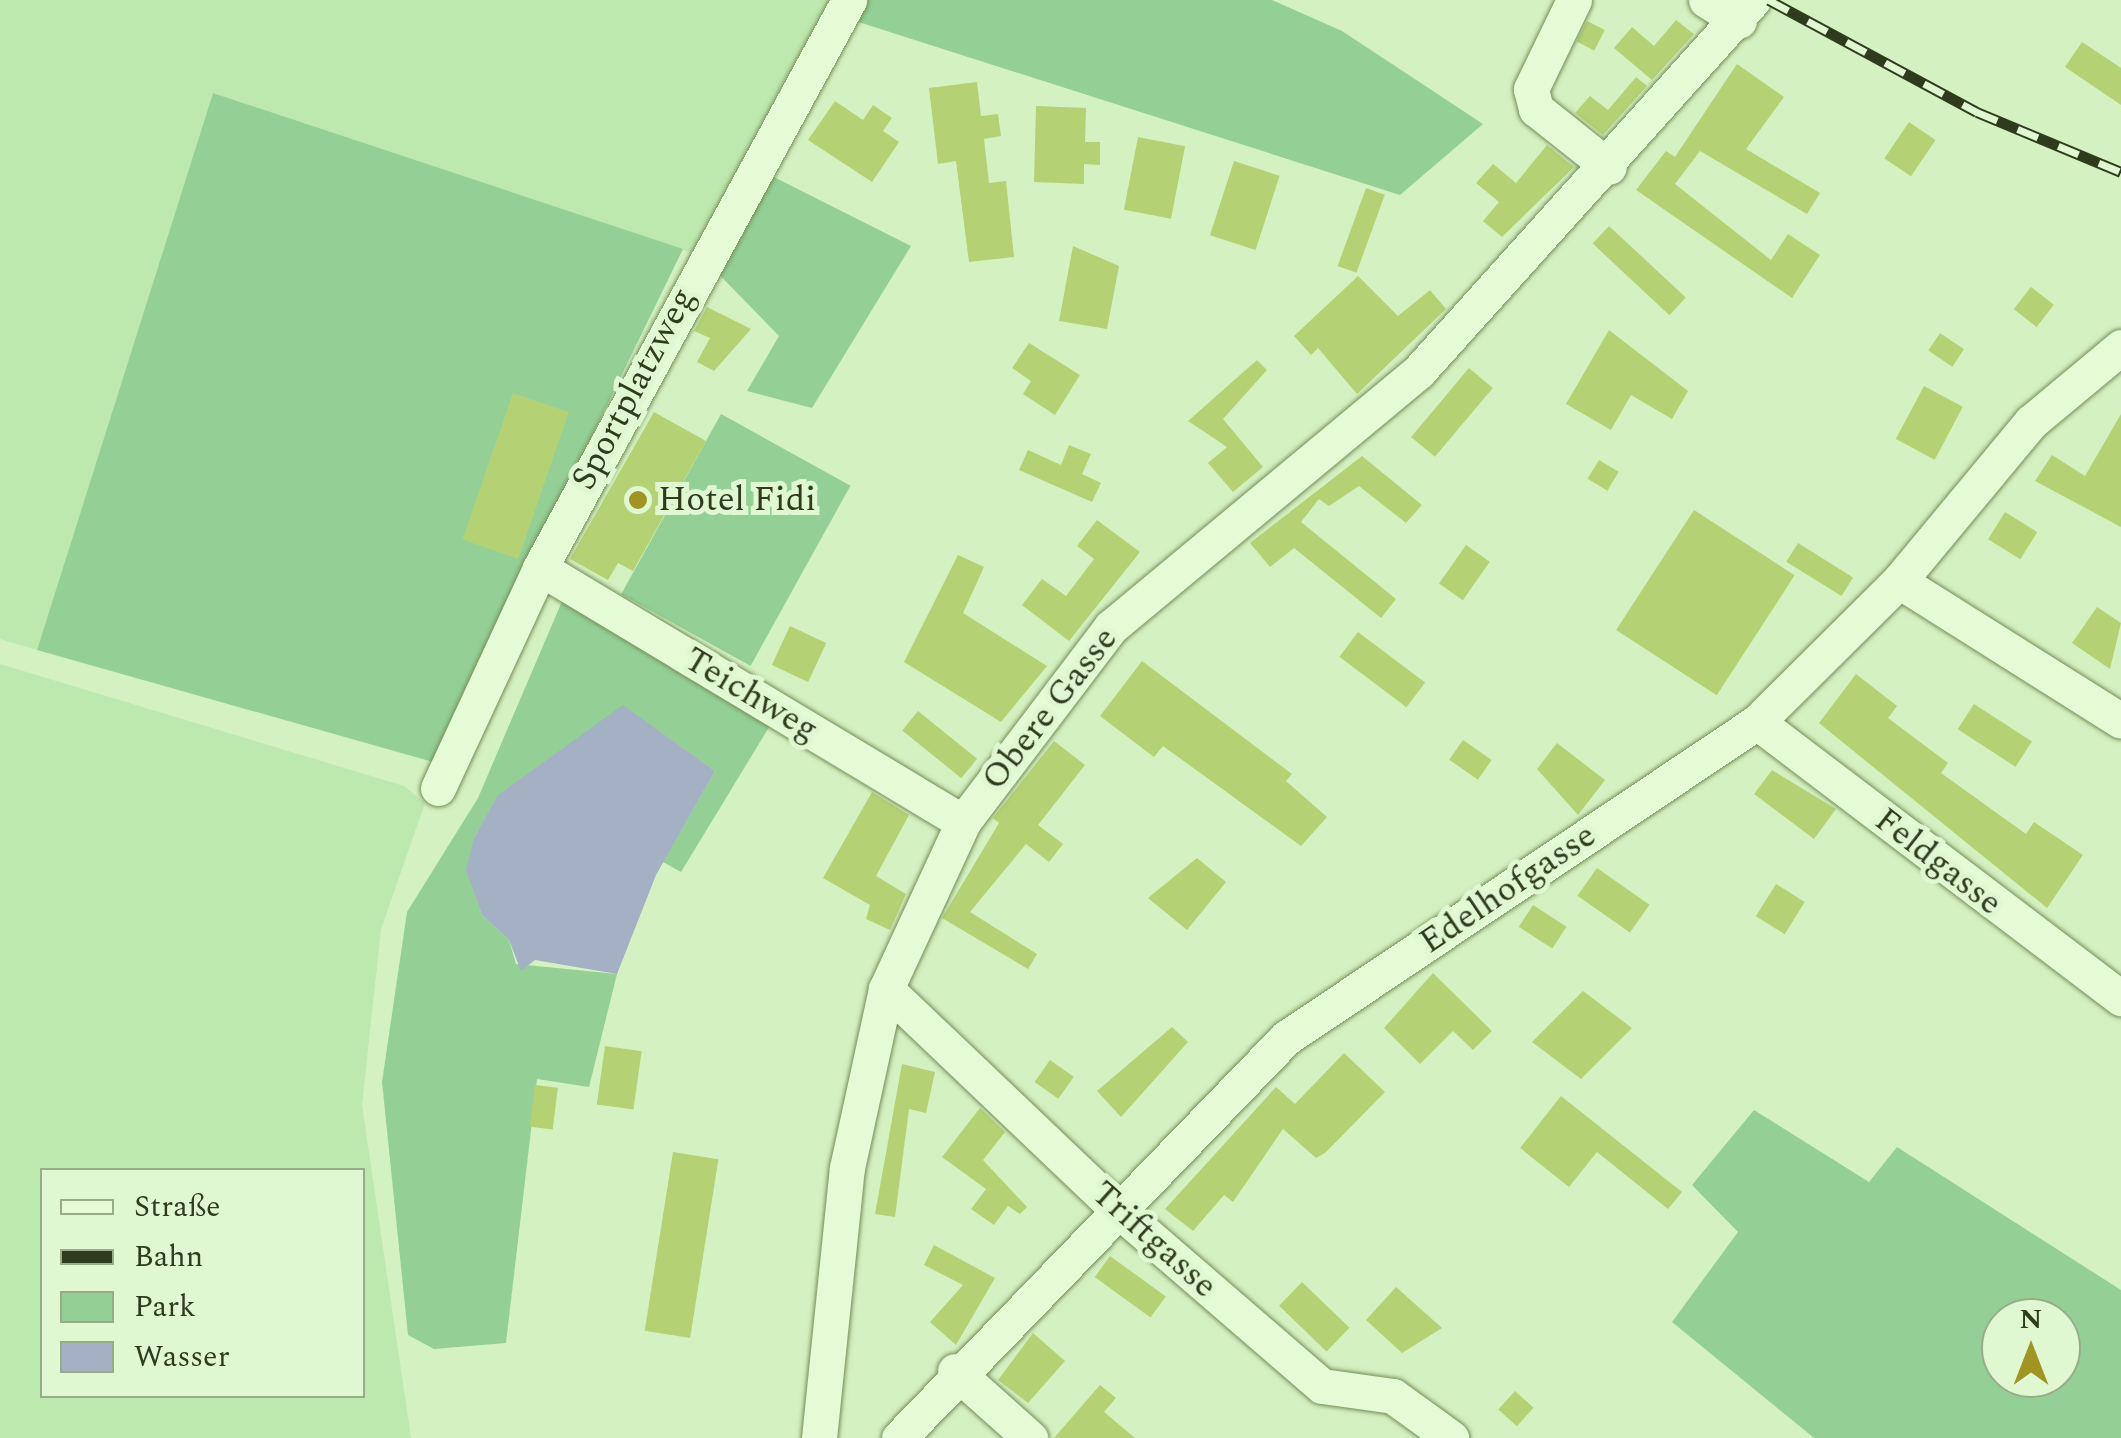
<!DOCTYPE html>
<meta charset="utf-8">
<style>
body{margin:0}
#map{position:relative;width:2121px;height:1438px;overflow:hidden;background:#d4f1c1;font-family:Spectral,serif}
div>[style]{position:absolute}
.farmland>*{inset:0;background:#bde8ae}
.green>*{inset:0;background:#94d096;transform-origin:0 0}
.water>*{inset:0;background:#a4b0c3}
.building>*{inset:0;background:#b4d274;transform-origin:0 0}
.roads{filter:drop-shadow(0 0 2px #758d57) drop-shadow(0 0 2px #758d57)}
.minor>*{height:35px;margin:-17.5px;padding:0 17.5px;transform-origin:17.5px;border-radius:17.5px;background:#e4fbd5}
.rail>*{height:11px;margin-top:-5.5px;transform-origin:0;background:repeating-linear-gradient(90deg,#e0f8d2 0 22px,#2f3b1d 0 44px);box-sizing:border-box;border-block:2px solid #2f3b1d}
.dots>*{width:28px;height:28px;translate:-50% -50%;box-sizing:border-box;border:5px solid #e0f8d2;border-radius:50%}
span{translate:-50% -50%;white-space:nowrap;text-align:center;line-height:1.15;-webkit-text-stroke:10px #e0f8d2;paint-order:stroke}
.street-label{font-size:35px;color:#2f3b1d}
.poi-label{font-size:35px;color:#2f3b1d}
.left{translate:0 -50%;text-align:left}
.legend{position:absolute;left:40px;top:1168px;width:325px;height:230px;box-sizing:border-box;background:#e0f8d2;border:2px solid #99ac8a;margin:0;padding:12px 18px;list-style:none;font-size:30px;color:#2f3b1d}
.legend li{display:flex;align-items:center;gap:20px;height:50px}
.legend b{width:50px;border:2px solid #99ac8a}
.north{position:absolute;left:1981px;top:1298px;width:100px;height:100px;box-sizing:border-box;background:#e0f8d2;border:2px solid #99ac8a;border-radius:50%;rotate:0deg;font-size:28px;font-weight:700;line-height:40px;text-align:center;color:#2f3b1d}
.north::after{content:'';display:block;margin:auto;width:35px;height:45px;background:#a09422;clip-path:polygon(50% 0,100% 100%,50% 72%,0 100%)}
</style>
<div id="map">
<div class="farmland">
<i style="clip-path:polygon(0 0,832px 0,701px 256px,213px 93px,37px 650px,0 639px)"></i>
<i style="clip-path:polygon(evenodd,0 664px,404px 786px,425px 803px,381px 929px,362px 1105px,411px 1438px,0 1438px,0 664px,42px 1170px,362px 1170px,362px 1396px,42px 1396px,42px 1170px)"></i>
</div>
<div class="green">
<i style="clip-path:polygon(832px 0,1272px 0,1342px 31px,1483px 124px,1400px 195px,849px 19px)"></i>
<i style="clip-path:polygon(213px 93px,683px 249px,433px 762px,37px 650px)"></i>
<i style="clip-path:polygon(748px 164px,911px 246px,812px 408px,747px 391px,779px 336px,701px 256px)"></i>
<i style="left:721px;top:414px;width:148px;height:206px;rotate:29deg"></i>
<i style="clip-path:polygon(563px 599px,771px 724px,681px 872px,663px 862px,715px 771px,623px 706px,489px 812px,474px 838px,471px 882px,482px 915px,509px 940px,516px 964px,617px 974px,589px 1087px,537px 1079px,506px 1343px,434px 1349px,408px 1335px,382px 1082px,407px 912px,478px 798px)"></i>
<i style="clip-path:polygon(evenodd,1754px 1110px,1869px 1182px,1897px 1147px,2121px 1290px,2121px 1438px,1814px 1438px,1672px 1322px,1738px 1232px,1692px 1185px,1754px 1110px,2001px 1318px,2061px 1318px,2061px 1378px,2001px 1378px,2001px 1318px)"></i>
</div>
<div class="water">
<i style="clip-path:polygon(623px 705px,715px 771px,656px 875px,617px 974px,535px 960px,521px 971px,509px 940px,482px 915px,466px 870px,474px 838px,498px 795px)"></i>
</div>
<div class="building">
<i style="clip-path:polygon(1676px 20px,1694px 34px,1652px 80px,1614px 48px,1632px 27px,1654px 46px)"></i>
<i style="left:1587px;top:21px;width:20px;height:23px;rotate:27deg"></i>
<i style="clip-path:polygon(2082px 42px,2121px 68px,2121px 105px,2065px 67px)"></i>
<i style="clip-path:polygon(1737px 64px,1784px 97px,1746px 149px,1820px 193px,1807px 214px,1700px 151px,1675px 184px,1771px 260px,1788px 234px,1820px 255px,1792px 298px,1636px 190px,1666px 151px,1675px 157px)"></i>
<i style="clip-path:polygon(1636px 77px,1647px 86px,1603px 135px,1575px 113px,1590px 96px,1608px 110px)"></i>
<i style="clip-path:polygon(977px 82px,981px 116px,998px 114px,1001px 136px,984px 139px,989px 183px,1006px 181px,1014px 257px,969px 262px,956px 161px,938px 164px,929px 88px)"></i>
<i style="clip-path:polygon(835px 101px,863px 120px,873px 105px,892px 118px,883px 131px,899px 142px,872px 182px,808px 140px)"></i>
<i style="clip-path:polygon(1036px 106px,1086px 108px,1085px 142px,1100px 142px,1100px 165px,1084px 164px,1084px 184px,1034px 182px)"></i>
<i style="left:1909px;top:122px;width:32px;height:44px;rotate:34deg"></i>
<i style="left:1138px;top:137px;width:48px;height:74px;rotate:11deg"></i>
<i style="clip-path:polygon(1547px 145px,1574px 167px,1502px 237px,1483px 221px,1499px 202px,1476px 183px,1493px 164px,1516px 183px)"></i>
<i style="left:1234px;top:161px;width:48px;height:78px;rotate:18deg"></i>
<i style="left:1366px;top:188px;width:20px;height:83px;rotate:20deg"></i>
<i style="left:1609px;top:226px;width:105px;height:24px;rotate:43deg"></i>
<i style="clip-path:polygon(1073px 246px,1119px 266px,1107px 329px,1059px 321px)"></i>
<i style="clip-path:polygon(1358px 276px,1398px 316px,1430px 290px,1446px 309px,1357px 394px,1318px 348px,1311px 355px,1294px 336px)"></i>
<i style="left:2031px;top:287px;width:29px;height:28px;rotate:38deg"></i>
<i style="clip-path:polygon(707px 307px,751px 329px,714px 371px,697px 362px,710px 338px,694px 331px)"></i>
<i style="clip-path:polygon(1609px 330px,1688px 391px,1672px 419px,1631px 395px,1611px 430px,1566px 404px)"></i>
<i style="left:1940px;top:333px;width:29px;height:21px;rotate:34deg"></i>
<i style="clip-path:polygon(1029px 343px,1080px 375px,1055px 415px,1023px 394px,1031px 381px,1012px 368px)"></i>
<i style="clip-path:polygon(1257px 360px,1267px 370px,1223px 419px,1263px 467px,1233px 492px,1208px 463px,1227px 447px,1188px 421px)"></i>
<i style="left:1469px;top:368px;width:31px;height:90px;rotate:40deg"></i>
<i style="left:1924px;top:386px;width:44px;height:60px;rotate:28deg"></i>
<i style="left:513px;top:393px;width:59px;height:155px;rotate:19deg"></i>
<i style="clip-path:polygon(654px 412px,706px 441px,633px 571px,618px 563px,608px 580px,570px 559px)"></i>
<i style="clip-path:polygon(2121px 414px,2121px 527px,2035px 481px,2052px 455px,2085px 476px)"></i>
<i style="clip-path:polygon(1069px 445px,1091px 454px,1082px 474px,1101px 483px,1092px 502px,1019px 470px,1028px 450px,1061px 465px)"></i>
<i style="clip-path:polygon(1362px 456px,1422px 505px,1406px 523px,1359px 486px,1329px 506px,1319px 499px,1301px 522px,1396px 599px,1381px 618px,1294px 548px,1270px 567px,1250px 543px)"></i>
<i style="left:1599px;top:460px;width:23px;height:22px;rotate:31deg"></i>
<i style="left:1694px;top:510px;width:120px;height:143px;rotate:33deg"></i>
<i style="left:2005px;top:512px;width:38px;height:32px;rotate:32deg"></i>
<i style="clip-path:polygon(1097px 520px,1140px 552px,1069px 641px,1022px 605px,1042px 579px,1066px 596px,1094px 559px,1077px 546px)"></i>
<i style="left:1798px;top:543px;width:65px;height:22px;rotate:32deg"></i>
<i style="left:1466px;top:545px;width:29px;height:47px;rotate:35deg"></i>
<i style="clip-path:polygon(958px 555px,984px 567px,963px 613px,1047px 666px,1001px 722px,904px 662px)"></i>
<i style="clip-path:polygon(2097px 607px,2121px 623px,2110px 669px,2072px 643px)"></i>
<i style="left:790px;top:626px;width:40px;height:43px;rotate:25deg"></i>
<i style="left:1358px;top:632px;width:84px;height:31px;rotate:37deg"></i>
<i style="clip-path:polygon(1142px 661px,1292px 774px,1286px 781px,1327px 817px,1301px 846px,1163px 746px,1154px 757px,1100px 716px)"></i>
<i style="clip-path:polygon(1856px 674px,1897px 706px,1888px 718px,1948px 763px,1941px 773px,2026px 834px,2034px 822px,2083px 855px,2047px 908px,1819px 723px)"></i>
<i style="left:1974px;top:704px;width:69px;height:30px;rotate:33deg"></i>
<i style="left:918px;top:711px;width:76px;height:25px;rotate:39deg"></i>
<i style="left:1463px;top:740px;width:35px;height:24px;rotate:35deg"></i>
<i style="clip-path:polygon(1054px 741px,1085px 765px,1038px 825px,1063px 844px,1049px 862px,1026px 844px,970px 912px,1037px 954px,1028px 969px,942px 918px,999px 823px,993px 818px)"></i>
<i style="clip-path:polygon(1557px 743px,1605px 780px,1578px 815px,1537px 769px)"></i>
<i style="clip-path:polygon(1772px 770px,1836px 809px,1814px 839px,1754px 794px)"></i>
<i style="clip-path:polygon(872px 792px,909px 815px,876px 876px,906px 894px,890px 930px,866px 919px,870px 905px,823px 878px)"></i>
<i style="clip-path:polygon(1197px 858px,1226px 882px,1187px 930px,1148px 898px)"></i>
<i style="left:1597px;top:868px;width:64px;height:34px;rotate:35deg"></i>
<i style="left:1776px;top:884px;width:34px;height:38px;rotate:32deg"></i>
<i style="left:1533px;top:905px;width:40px;height:26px;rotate:33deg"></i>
<i style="clip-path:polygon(1433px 973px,1492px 1031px,1473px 1050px,1453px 1031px,1420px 1064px,1384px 1028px)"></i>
<i style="clip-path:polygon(1583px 991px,1632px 1028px,1581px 1079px,1532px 1042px)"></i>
<i style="clip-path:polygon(1172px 1027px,1188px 1042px,1121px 1117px,1097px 1091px)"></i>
<i style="left:605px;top:1046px;width:37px;height:59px;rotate:8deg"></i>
<i style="clip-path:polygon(1344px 1053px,1385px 1092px,1325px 1153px,1316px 1158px,1283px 1129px,1233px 1202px,1224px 1195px,1193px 1231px,1165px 1209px,1276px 1087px,1295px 1104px)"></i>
<i style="left:1050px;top:1060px;width:29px;height:27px;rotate:35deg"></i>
<i style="clip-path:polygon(902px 1064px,935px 1072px,926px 1113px,909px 1109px,895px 1217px,875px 1214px)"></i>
<i style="left:535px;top:1085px;width:23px;height:42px;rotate:7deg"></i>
<i style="clip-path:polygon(1561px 1096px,1682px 1192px,1668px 1209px,1597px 1152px,1569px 1187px,1520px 1148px)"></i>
<i style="clip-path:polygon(980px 1108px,1005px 1132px,983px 1160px,1027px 1207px,1020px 1214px,1008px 1206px,994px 1225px,971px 1209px,986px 1189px,942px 1157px)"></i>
<i style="left:673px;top:1152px;width:46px;height:181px;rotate:9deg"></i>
<i style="clip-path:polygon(934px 1245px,995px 1278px,956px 1345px,930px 1322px,963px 1285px,924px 1265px)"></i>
<i style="left:1110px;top:1256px;width:69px;height:26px;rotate:36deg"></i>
<i style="left:1302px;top:1282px;width:66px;height:33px;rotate:44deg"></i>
<i style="clip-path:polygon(1396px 1287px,1442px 1328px,1402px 1353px,1366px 1320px)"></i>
<i style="clip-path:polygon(1033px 1333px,1065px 1361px,1028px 1403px,998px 1380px)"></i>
<i style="clip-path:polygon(1100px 1385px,1116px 1398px,1104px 1412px,1135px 1438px,1054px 1438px)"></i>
<i style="left:1515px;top:1391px;width:25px;height:25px;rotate:42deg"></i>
</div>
<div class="roads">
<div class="minor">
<i style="left:1574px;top:0;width:99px;rotate:115.8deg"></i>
<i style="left:1531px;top:89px;width:21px;rotate:76deg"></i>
<i style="left:1536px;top:109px;width:93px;rotate:38.5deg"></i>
<i style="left:1706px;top:0;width:39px;rotate:32deg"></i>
<i style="left:540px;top:568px;width:493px;rotate:31deg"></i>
<i style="left:1899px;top:581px;width:262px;rotate:32.2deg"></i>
<i style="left:1757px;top:722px;width:457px;rotate:37.2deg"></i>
<i style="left:438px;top:788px;width:242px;rotate:-65.1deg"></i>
<i style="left:540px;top:568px;width:647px;rotate:-61.45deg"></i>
<i style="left:886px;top:989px;width:320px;rotate:43.6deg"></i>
<i style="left:1118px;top:1210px;width:269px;rotate:40.8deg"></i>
<i style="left:1322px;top:1386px;width:72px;rotate:8deg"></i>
<i style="left:1393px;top:1396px;width:72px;rotate:35.9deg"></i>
<i style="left:955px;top:1371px;width:101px;rotate:41.8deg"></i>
<i style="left:819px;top:1438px;width:271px;rotate:-84.1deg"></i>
<i style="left:847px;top:1168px;width:183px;rotate:-77.7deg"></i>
<i style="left:886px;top:989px;width:184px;rotate:-65.2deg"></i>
<i style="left:963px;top:822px;width:245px;rotate:-52.8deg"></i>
<i style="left:1111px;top:627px;width:400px;rotate:-39.7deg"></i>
<i style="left:1419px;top:371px;width:499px;rotate:-48deg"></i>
<i style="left:899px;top:1438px;width:557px;rotate:-45.95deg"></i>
<i style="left:1286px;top:1038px;width:567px;rotate:-33.86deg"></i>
<i style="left:1757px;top:722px;width:200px;rotate:-44.8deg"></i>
<i style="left:1899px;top:581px;width:207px;rotate:-50.3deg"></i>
<i style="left:2031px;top:422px;width:117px;rotate:-39.8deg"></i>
</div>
</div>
<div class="rail">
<i style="left:1769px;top:0;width:236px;rotate:28.3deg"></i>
<i style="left:1977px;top:112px;width:156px;rotate:22.6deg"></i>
</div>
<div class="dots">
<i style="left:638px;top:500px;background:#a09422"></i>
</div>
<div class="street-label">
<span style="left:634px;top:389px;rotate:-62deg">Sportplatzweg</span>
<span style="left:751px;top:695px;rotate:31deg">Teichweg</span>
<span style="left:1050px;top:709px;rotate:-52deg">Obere Gasse</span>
<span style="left:1938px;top:862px;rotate:38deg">Feldgasse</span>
<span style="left:1508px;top:889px;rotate:-34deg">Edelhofgasse</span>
<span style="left:1154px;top:1240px;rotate:42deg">Triftgasse</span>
</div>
<div class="poi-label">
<span class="left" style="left:658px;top:500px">Hotel Fidi</span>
</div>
<ul class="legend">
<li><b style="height:12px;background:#e4fbd5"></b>Straße</li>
<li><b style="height:12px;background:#2f3b1d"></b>Bahn</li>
<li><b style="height:28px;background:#94d096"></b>Park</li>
<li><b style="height:28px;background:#a4b0c3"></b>Wasser</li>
</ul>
<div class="north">N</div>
</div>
